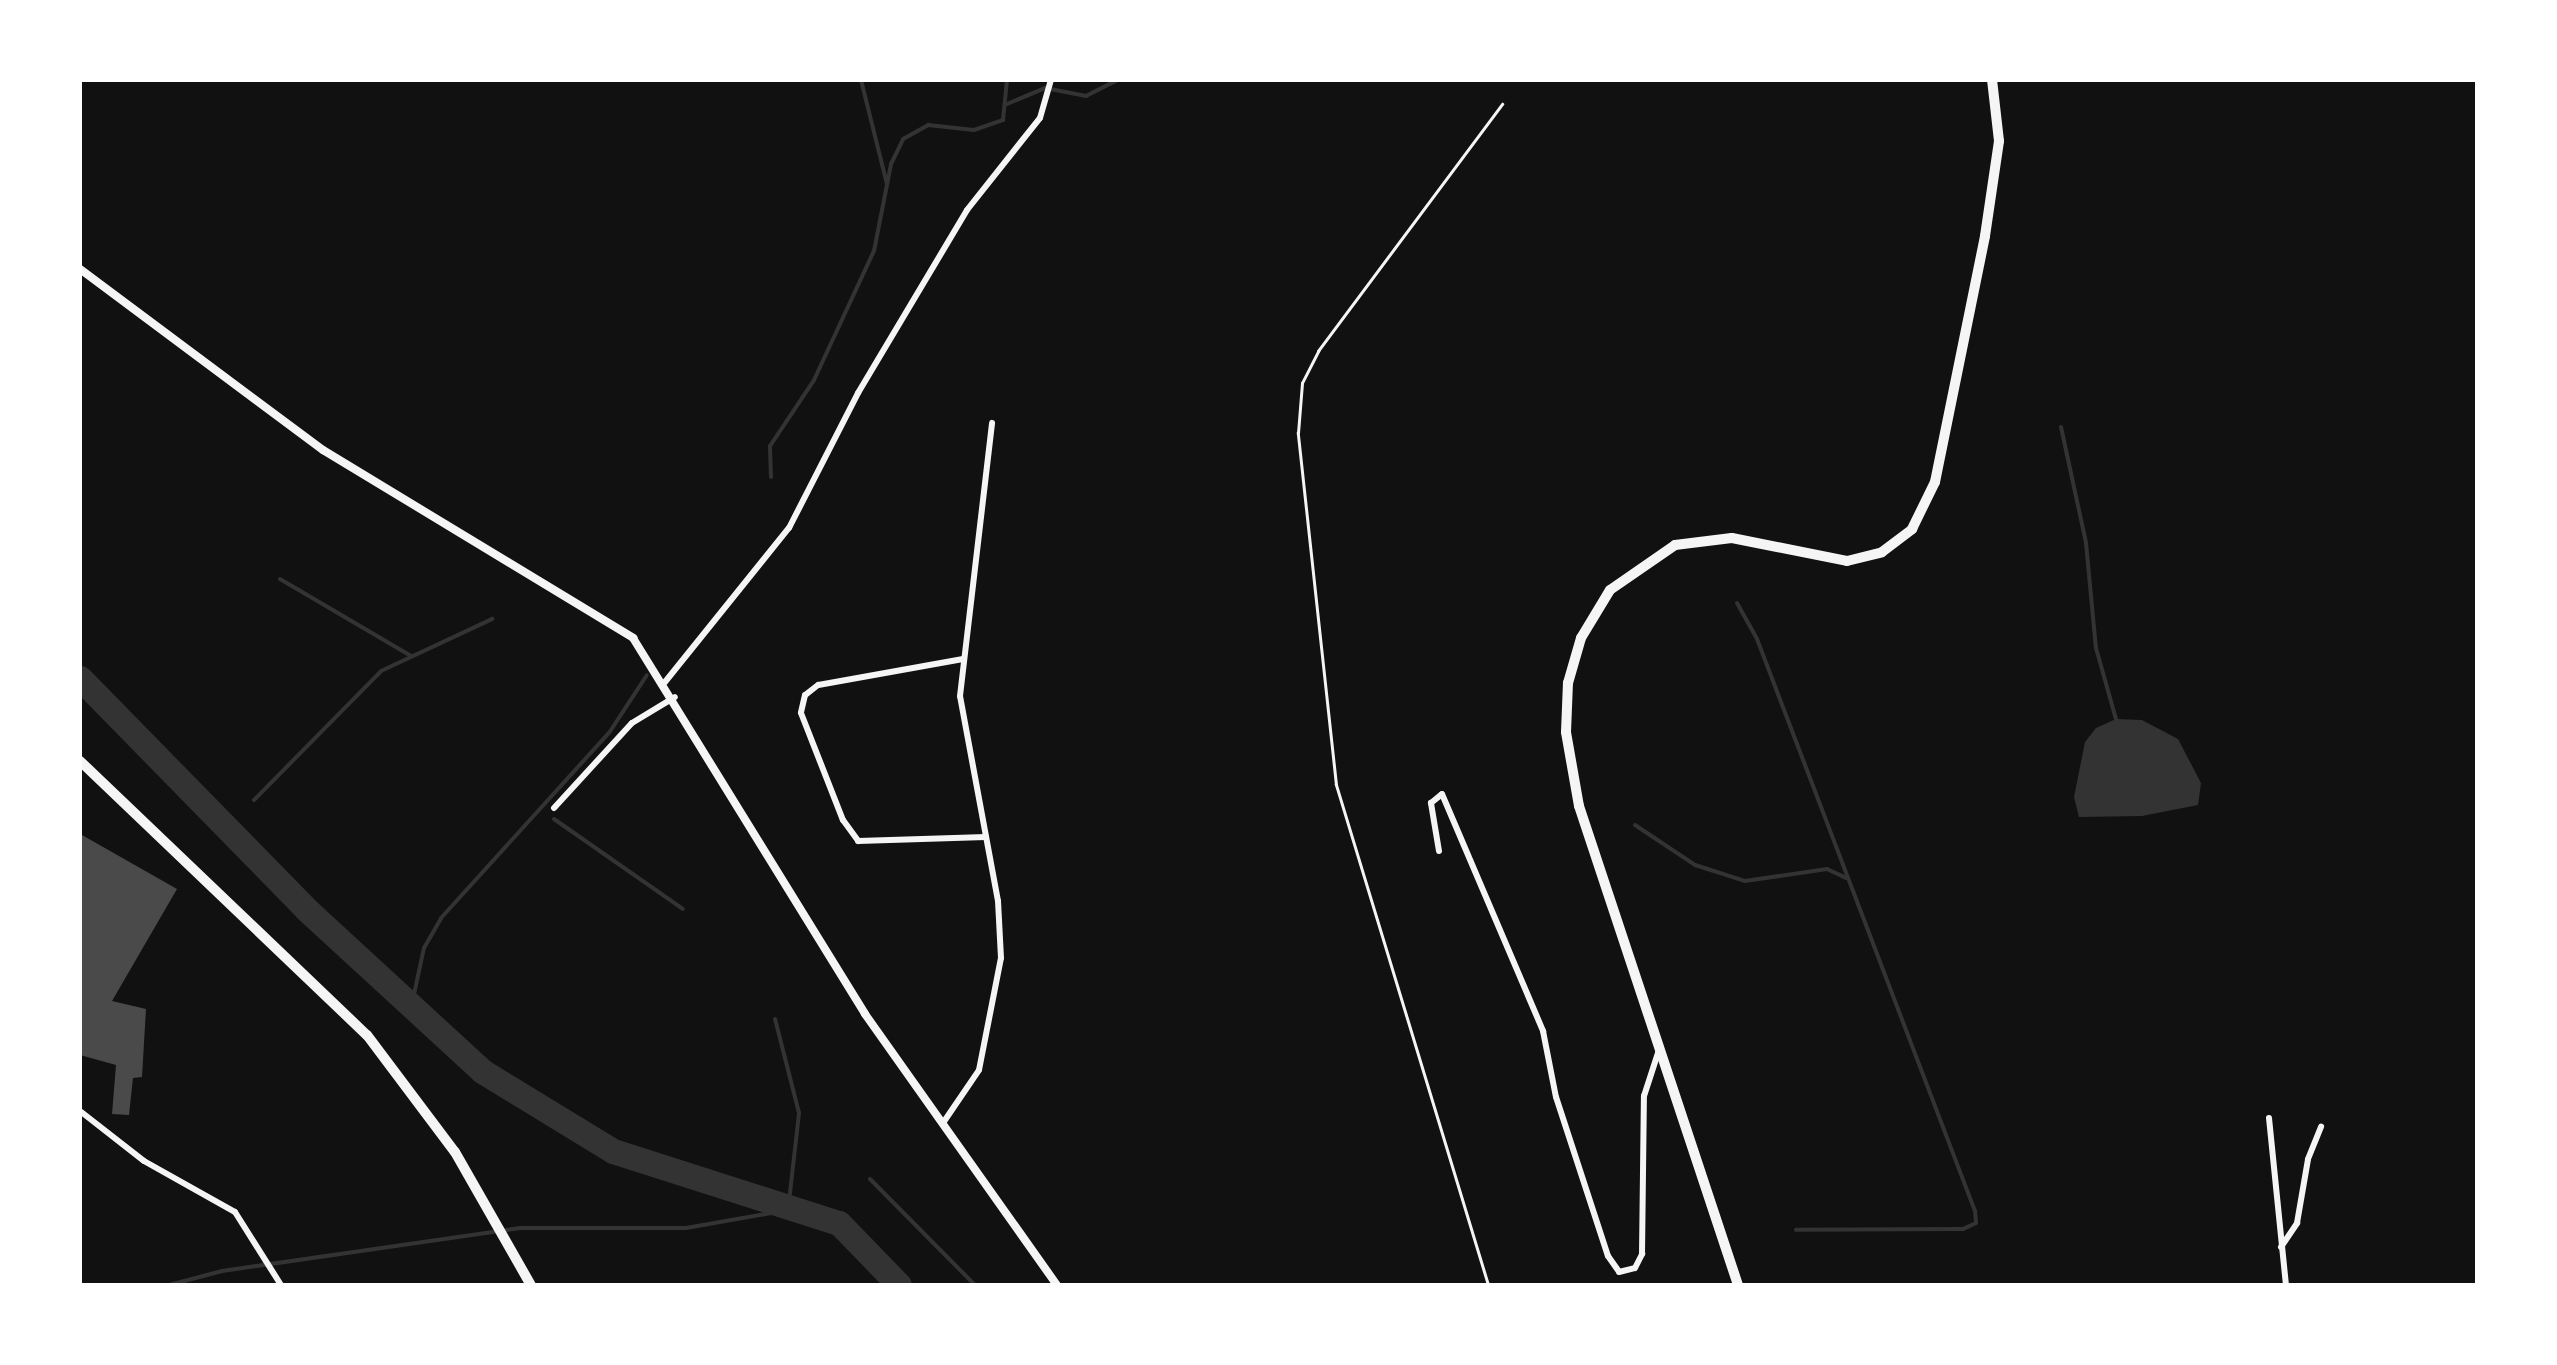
<!DOCTYPE html>
<style>
body{margin:0}
#map{position:relative;width:2557px;height:1365px;overflow:hidden;background:#111;font-family:Ubuntu,sans-serif}
div>[style]{position:absolute}
.water>*{inset:0;background:#333}
.stream>*{height:4px;margin:-2px;padding:0 2px;transform-origin:2px;border-radius:2px;background:#333}
.river>*{height:25px;margin:-12.5px;padding:0 12.5px;transform-origin:12.5px;border-radius:12.5px;background:#333}
.building>*{inset:0;background:#4a4a4a}
.path>*{height:2.5px;margin:-1.25px;padding:0 1.25px;transform-origin:1.25px;border-radius:1.25px;background:#f5f5f5}
.minor>*{height:6px;margin:-3px;padding:0 3px;transform-origin:3px;border-radius:3px;background:#f5f5f5}
.tertiary>*{height:8px;margin:-4px;padding:0 4px;transform-origin:4px;border-radius:4px;background:#f5f5f5}
.primary>*{height:10px;margin:-5px;padding:0 5px;transform-origin:5px;border-radius:5px;background:#f5f5f5}
span{translate:-50% -50%;white-space:nowrap;text-align:center;line-height:1.15;-webkit-text-stroke:8px #fff;paint-order:stroke}
.frame{position:absolute;inset:0;border:82px solid #fff;pointer-events:none}
</style>
<div id="map">
<div class="water">
<i style="clip-path:polygon(2116px 719px,2142px 720px,2178px 739px,2201px 783px,2198px 805px,2142px 816px,2079px 817px,2074px 797px,2085px 742px,2096px 728px)"></i>
</div>
<div class="stream">
<i style="left:861px;top:80px;width:107px;rotate:76deg"></i>
<i style="left:1007px;top:104px;width:41px;rotate:-22.8deg"></i>
<i style="left:1045px;top:88px;width:42px;rotate:11deg"></i>
<i style="left:1086px;top:96px;width:35px;rotate:-27deg"></i>
<i style="left:2061px;top:427px;width:119px;rotate:77.8deg"></i>
<i style="left:2086px;top:543px;width:105px;rotate:84.6deg"></i>
<i style="left:2096px;top:648px;width:74px;rotate:74.3deg"></i>
<i style="left:771px;top:477px;width:31px;rotate:-92deg"></i>
<i style="left:770px;top:446px;width:79px;rotate:-56.3deg"></i>
<i style="left:814px;top:380px;width:142px;rotate:-65.1deg"></i>
<i style="left:874px;top:251px;width:89px;rotate:-78.9deg"></i>
<i style="left:891px;top:164px;width:28px;rotate:-64deg"></i>
<i style="left:903px;top:139px;width:29px;rotate:-29deg"></i>
<i style="left:928px;top:125px;width:46px;rotate:6.2deg"></i>
<i style="left:974px;top:130px;width:31px;rotate:-19deg"></i>
<i style="left:1003px;top:120px;width:40px;rotate:-84.3deg"></i>
<i style="left:280px;top:579px;width:152px;rotate:30.4deg"></i>
<i style="left:1737px;top:603px;width:41px;rotate:60.9deg"></i>
<i style="left:1757px;top:639px;width:612px;rotate:69.14deg"></i>
<i style="left:1975px;top:1211px;width:12px;rotate:85deg"></i>
<i style="left:1976px;top:1223px;width:14px;rotate:155deg"></i>
<i style="left:1963px;top:1229px;width:167px;rotate:179.7deg"></i>
<i style="left:254px;top:800px;width:181px;rotate:-45.4deg"></i>
<i style="left:381px;top:671px;width:123px;rotate:-25.1deg"></i>
<i style="left:554px;top:819px;width:157px;rotate:34.9deg"></i>
<i style="left:1635px;top:825px;width:72px;rotate:33.7deg"></i>
<i style="left:1695px;top:865px;width:52px;rotate:17.7deg"></i>
<i style="left:1745px;top:881px;width:83px;rotate:-8.3deg"></i>
<i style="left:1827px;top:869px;width:21px;rotate:25deg"></i>
<i style="left:411px;top:1008px;width:61px;rotate:-77.8deg"></i>
<i style="left:424px;top:948px;width:34px;rotate:-60deg"></i>
<i style="left:441px;top:918px;width:250px;rotate:-47.8deg"></i>
<i style="left:609px;top:733px;width:69px;rotate:-56.8deg"></i>
<i style="left:870px;top:1179px;width:149px;rotate:45.3deg"></i>
<i style="left:169px;top:1285px;width:55px;rotate:-14.8deg"></i>
<i style="left:222px;top:1271px;width:301px;rotate:-8.2deg"></i>
<i style="left:520px;top:1228px;width:166px"></i>
<i style="left:686px;top:1228px;width:104px;rotate:-10deg"></i>
<i style="left:788px;top:1210px;width:98px;rotate:-83.5deg"></i>
<i style="left:799px;top:1113px;width:97px;rotate:-104.3deg"></i>
</div>
<div class="river">
<i style="left:80px;top:678px;width:323px;rotate:45.6deg"></i>
<i style="left:306px;top:909px;width:239px;rotate:42.6deg"></i>
<i style="left:482px;top:1071px;width:153px;rotate:31.4deg"></i>
<i style="left:613px;top:1151px;width:237px;rotate:17.7deg"></i>
<i style="left:839px;top:1223px;width:86px;rotate:45.9deg"></i>
</div>
<div class="building">
<i style="clip-path:polygon(82px 835px,177px 889px,112px 1001px,146px 1009px,142px 1077px,133px 1078px,129px 1115px,112px 1114px,116px 1065px,80px 1055px)"></i>
</div>
<div class="path">
<i style="left:1488px;top:1285px;width:523px;rotate:-106.91deg"></i>
<i style="left:1336px;top:785px;width:354px;rotate:-96.2deg"></i>
<i style="left:1298px;top:433px;width:50px;rotate:-85.4deg"></i>
<i style="left:1302px;top:383px;width:36px;rotate:-63deg"></i>
<i style="left:1318px;top:351px;width:308px;rotate:-53.3deg"></i>
</div>
<div class="minor">
<i style="left:963px;top:659px;width:147px;rotate:169.8deg"></i>
<i style="left:818px;top:685px;width:16px;rotate:142deg"></i>
<i style="left:805px;top:695px;width:18px;rotate:103deg"></i>
<i style="left:801px;top:713px;width:115px;rotate:68.6deg"></i>
<i style="left:843px;top:820px;width:26px;rotate:54deg"></i>
<i style="left:858px;top:841px;width:128px;rotate:-1.8deg"></i>
<i style="left:665px;top:682px;width:198px;rotate:-51.2deg"></i>
<i style="left:789px;top:528px;width:152px;rotate:-62.9deg"></i>
<i style="left:858px;top:393px;width:213px;rotate:-59.2deg"></i>
<i style="left:967px;top:210px;width:117px;rotate:-51.6deg"></i>
<i style="left:1040px;top:118px;width:40px;rotate:-74deg"></i>
<i style="left:554px;top:808px;width:115px;rotate:-47.5deg"></i>
<i style="left:632px;top:723px;width:50px;rotate:-31.2deg"></i>
<i style="left:1439px;top:851px;width:49px;rotate:-99.5deg"></i>
<i style="left:1431px;top:803px;width:14px;rotate:-39deg"></i>
<i style="left:1442px;top:794px;width:258px;rotate:66.9deg"></i>
<i style="left:1543px;top:1031px;width:67px;rotate:78.9deg"></i>
<i style="left:1556px;top:1097px;width:167px;rotate:71.9deg"></i>
<i style="left:1608px;top:1256px;width:19px;rotate:55deg"></i>
<i style="left:1619px;top:1272px;width:16px;rotate:-14deg"></i>
<i style="left:1635px;top:1268px;width:16px;rotate:-63deg"></i>
<i style="left:1642px;top:1254px;width:158px;rotate:-89.3deg"></i>
<i style="left:1644px;top:1096px;width:45px;rotate:-72deg"></i>
<i style="left:80px;top:1111px;width:81px;rotate:38deg"></i>
<i style="left:144px;top:1161px;width:104px;rotate:29.3deg"></i>
<i style="left:235px;top:1212px;width:86px;rotate:57.8deg"></i>
<i style="left:2269px;top:1118px;width:168px;rotate:84.2deg"></i>
<i style="left:943px;top:1123px;width:64px;rotate:-55.8deg"></i>
<i style="left:979px;top:1070px;width:114px;rotate:-78.9deg"></i>
<i style="left:1001px;top:958px;width:57px;rotate:-93deg"></i>
<i style="left:998px;top:901px;width:208px;rotate:-100.5deg"></i>
<i style="left:960px;top:696px;width:275px;rotate:-83.3deg"></i>
<i style="left:2281px;top:1247px;width:29px;rotate:-56deg"></i>
<i style="left:2297px;top:1223px;width:65px;rotate:-80.2deg"></i>
<i style="left:2308px;top:1159px;width:35px;rotate:-68deg"></i>
</div>
<div class="tertiary">
<i style="left:80px;top:269px;width:303px;rotate:36.7deg"></i>
<i style="left:323px;top:450px;width:363px;rotate:31.2deg"></i>
<i style="left:633px;top:638px;width:442px;rotate:58.3deg"></i>
<i style="left:865px;top:1014px;width:332px;rotate:54.7deg"></i>
</div>
<div class="primary">
<i style="left:80px;top:761px;width:397px;rotate:43.7deg"></i>
<i style="left:367px;top:1035px;width:146px;rotate:53.1deg"></i>
<i style="left:455px;top:1152px;width:153px;rotate:60.3deg"></i>
<i style="left:1738px;top:1285px;width:505px;rotate:-108.36deg"></i>
<i style="left:1579px;top:806px;width:75px;rotate:-100deg"></i>
<i style="left:1566px;top:732px;width:49px;rotate:-87.7deg"></i>
<i style="left:1568px;top:683px;width:47px;rotate:-73.9deg"></i>
<i style="left:1581px;top:638px;width:56px;rotate:-58.9deg"></i>
<i style="left:1610px;top:590px;width:79px;rotate:-34.7deg"></i>
<i style="left:1675px;top:545px;width:57px;rotate:-7deg"></i>
<i style="left:1732px;top:538px;width:117px;rotate:11.3deg"></i>
<i style="left:1847px;top:561px;width:36px;rotate:-14deg"></i>
<i style="left:1882px;top:552px;width:38px;rotate:-37deg"></i>
<i style="left:1912px;top:529px;width:52px;rotate:-63.9deg"></i>
<i style="left:1935px;top:482px;width:251px;rotate:-78.5deg"></i>
<i style="left:1985px;top:236px;width:96px;rotate:-81.6deg"></i>
<i style="left:1999px;top:141px;width:61px;rotate:-96.5deg"></i>
</div>
<div class="frame"></div>
</div>
